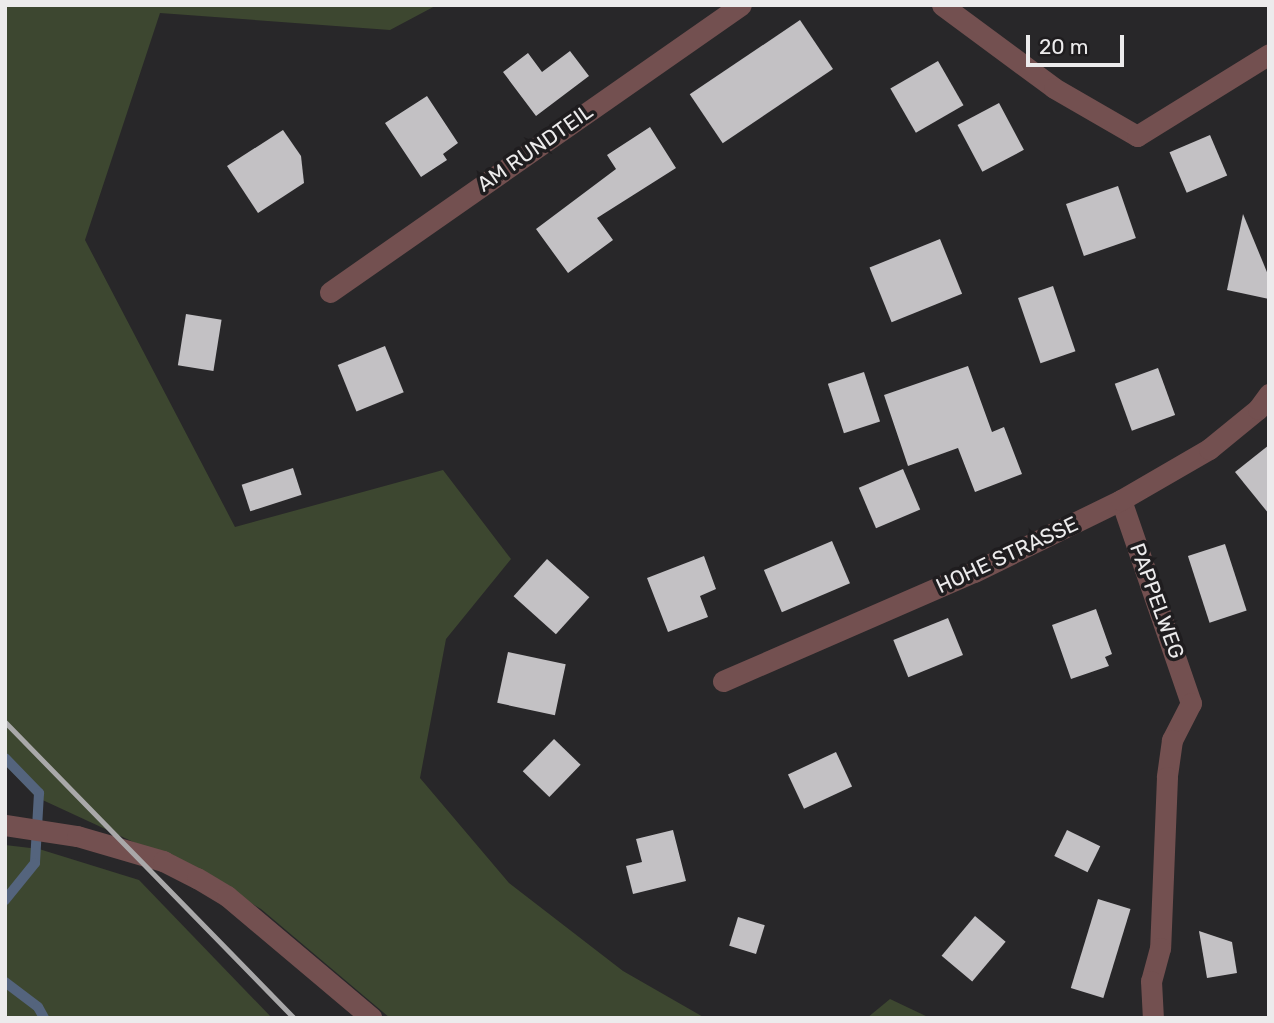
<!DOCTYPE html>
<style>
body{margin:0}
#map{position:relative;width:1274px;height:1023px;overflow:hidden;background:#282729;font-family:Rubik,sans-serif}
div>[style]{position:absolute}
.green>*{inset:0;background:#3d4730}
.stream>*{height:10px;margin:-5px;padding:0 5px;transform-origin:5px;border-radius:5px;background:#54647d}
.building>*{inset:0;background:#c3c1c4;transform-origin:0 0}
.minor>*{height:21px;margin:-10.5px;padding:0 10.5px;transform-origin:10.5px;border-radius:10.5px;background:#735050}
.rail>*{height:5px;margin:-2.5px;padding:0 2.5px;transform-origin:2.5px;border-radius:2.5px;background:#a9a8a9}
span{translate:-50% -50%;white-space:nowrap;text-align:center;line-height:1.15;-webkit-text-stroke:7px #1f1d1f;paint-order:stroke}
.street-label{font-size:21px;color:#ecebec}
.frame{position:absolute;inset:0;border:7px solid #ecebec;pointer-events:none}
.scale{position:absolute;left:1026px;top:35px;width:98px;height:32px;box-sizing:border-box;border:4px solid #ecebec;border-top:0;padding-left:9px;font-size:21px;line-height:24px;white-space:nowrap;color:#ecebec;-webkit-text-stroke:5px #1f1d1f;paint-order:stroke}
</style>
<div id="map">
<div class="green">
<i style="clip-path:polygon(5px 5px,437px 5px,390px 30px,160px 13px,85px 240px,235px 527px,443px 470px,511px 559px,446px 639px,420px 778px,509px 883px,623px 971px,705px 1018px,390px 1018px,261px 909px,194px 870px,36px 797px,5px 765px)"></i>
<i style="clip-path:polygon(5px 845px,39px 849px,139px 880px,272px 1018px,5px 1018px)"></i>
<i style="clip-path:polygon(890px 999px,930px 1018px,867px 1018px)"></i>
</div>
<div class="stream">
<i style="left:5px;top:758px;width:49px;rotate:45.8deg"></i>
<i style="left:39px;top:793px;width:70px;rotate:93.3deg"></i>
<i style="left:35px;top:863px;width:48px;rotate:129deg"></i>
<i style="left:5px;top:982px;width:41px;rotate:37.1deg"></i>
<i style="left:38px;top:1007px;width:13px;rotate:61deg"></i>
</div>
<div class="building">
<i style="left:800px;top:20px;width:59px;height:133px;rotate:56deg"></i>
<i style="clip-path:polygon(570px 51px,589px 76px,536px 116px,503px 72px,528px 53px,542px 72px)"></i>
<i style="left:938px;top:61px;width:51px;height:55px;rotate:60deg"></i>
<i style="clip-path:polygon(427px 96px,458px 143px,443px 154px,447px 160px,421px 177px,385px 123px)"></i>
<i style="left:999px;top:103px;width:53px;height:47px;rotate:62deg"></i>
<i style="clip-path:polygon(650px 127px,676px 168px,597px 218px,613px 240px,568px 273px,536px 229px,616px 169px,607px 155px)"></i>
<i style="clip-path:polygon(283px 130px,301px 156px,304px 183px,258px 213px,227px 166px)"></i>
<i style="left:1210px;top:135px;width:44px;height:44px;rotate:67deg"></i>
<i style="left:1118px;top:186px;width:55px;height:55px;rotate:71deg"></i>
<i style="clip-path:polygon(1243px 214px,1269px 277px,1269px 299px,1227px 290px)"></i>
<i style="left:940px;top:239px;width:59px;height:76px;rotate:68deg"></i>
<i style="left:1053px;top:286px;width:69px;height:37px;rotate:71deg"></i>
<i style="left:186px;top:314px;width:36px;height:52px;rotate:9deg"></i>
<i style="left:385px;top:346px;width:50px;height:51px;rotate:68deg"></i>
<i style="clip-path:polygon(968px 366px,992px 432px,1004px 427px,1022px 474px,975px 492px,958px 448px,908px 466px,884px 395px)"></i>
<i style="left:1158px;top:368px;width:50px;height:46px;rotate:70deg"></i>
<i style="left:864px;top:372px;width:52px;height:38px;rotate:72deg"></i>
<i style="clip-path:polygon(1269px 445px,1269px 514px,1235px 472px)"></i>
<i style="left:293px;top:468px;width:28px;height:54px;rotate:72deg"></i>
<i style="left:903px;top:469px;width:44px;height:48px;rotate:67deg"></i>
<i style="left:832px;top:541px;width:46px;height:74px;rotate:67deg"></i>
<i style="left:1225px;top:544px;width:70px;height:39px;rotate:72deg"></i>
<i style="clip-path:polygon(704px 556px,716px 589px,700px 596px,708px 617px,668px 632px,647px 578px)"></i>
<i style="left:547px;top:559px;width:57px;height:50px;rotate:42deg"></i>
<i style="clip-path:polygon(1096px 609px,1112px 654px,1105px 657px,1109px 666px,1071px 679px,1052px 625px)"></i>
<i style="left:948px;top:618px;width:40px;height:59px;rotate:68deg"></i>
<i style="left:508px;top:652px;width:59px;height:52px;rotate:12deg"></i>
<i style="left:554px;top:739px;width:37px;height:45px;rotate:44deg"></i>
<i style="left:836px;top:752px;width:38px;height:53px;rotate:65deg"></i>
<i style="clip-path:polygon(673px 830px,686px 881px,633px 894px,626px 866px,642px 862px,636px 839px)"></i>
<i style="left:1067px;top:830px;width:37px;height:29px;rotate:26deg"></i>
<i style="left:1098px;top:899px;width:34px;height:93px;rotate:17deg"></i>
<i style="left:975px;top:916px;width:40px;height:52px;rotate:40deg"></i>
<i style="left:738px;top:917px;width:28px;height:30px;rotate:17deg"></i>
<i style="clip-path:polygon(1199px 931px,1232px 942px,1237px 973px,1207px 978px)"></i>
</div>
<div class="minor">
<i style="left:942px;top:5px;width:139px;rotate:36.5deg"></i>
<i style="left:1054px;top:88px;width:96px;rotate:30deg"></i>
<i style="left:1137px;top:136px;width:155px;rotate:-31.8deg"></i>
<i style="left:330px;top:292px;width:501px;rotate:-34.93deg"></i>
<i style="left:1121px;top:500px;width:215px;rotate:71deg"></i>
<i style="left:1191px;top:703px;width:42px;rotate:117.2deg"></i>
<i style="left:1172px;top:740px;width:37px;rotate:98deg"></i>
<i style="left:1167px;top:777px;width:171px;rotate:92.3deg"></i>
<i style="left:1160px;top:948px;width:34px;rotate:105deg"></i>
<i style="left:1151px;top:981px;width:37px;rotate:87deg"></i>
<i style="left:723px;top:681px;width:274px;rotate:-23.5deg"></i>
<i style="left:974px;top:572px;width:164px;rotate:-26.1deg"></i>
<i style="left:1121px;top:500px;width:102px;rotate:-30.1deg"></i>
<i style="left:1209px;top:449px;width:63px;rotate:-39.2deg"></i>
<i style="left:1258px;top:409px;width:19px;rotate:-54deg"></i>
<i style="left:5px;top:825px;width:73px;rotate:8.7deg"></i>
<i style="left:77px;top:836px;width:90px;rotate:16.2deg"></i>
<i style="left:163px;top:861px;width:38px;rotate:27deg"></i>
<i style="left:197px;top:878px;width:35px;rotate:31deg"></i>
<i style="left:227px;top:896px;width:189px;rotate:40.1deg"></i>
</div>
<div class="rail">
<i style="left:5px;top:722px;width:414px;rotate:45.7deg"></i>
</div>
<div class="street-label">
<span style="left:535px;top:148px;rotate:-35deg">AM RUNDTEIL</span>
<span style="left:1007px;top:555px;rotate:-25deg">HOHE STRASSE</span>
<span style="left:1157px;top:601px;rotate:70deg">PAPPELWEG</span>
</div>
<div class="frame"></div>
<div class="scale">20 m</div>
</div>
